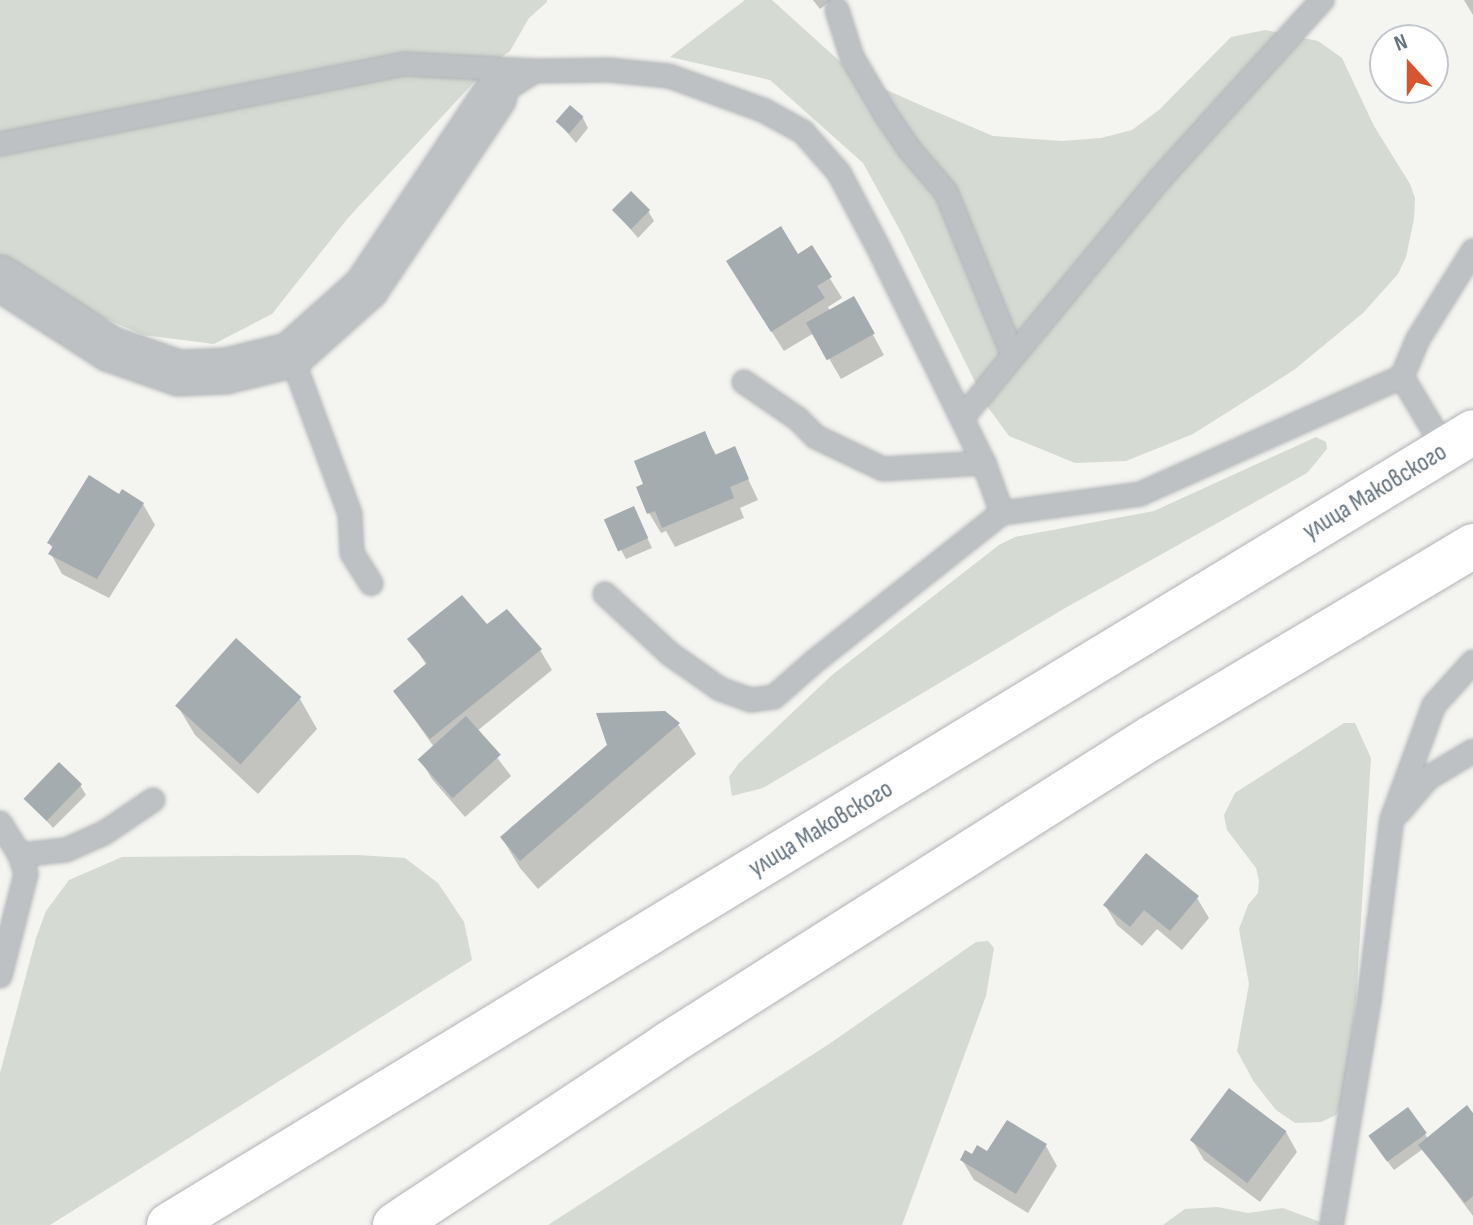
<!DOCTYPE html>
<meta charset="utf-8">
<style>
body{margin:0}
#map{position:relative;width:1473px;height:1225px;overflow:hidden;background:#f4f4f0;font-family:"Sofia Sans Condensed",sans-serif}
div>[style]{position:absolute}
.green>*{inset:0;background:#d5dad2}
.shadow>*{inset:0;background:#0003}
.building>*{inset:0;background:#a4acb0;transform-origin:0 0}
.roads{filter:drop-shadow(0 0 2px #b0b4b6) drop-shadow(0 0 2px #b0b4b6)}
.lane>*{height:22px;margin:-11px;padding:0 11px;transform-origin:11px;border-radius:11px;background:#bdc1c4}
.street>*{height:44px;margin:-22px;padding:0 22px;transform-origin:22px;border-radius:22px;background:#bdc1c4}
.highway>*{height:44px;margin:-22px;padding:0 22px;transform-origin:22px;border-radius:22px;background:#fff}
span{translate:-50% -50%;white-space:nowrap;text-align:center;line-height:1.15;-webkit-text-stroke:8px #fff;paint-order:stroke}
.street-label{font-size:26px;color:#65747f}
.north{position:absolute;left:1369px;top:24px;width:80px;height:80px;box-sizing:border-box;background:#fff;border:2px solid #c1c7cc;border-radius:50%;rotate:339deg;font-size:22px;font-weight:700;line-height:32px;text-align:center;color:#65747f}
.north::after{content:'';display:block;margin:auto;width:28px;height:36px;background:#d5562f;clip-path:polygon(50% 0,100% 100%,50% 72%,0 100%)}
</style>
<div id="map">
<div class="green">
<i style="clip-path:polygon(0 0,547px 0,547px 2px,529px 18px,510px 51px,488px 67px,348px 218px,272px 314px,214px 344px,143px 335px,75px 305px,0 258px)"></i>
<i style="clip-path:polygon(745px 0,772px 0,857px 77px,925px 107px,993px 136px,1062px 141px,1101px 138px,1132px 130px,1159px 110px,1231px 37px,1265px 30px,1318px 41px,1342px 58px,1374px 126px,1410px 184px,1415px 198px,1414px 219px,1406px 257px,1398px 274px,1363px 313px,1294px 370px,1193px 434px,1126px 461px,1075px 463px,1009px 436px,987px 406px,901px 232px,863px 163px,770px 80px,670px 57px)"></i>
<i style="clip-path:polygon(1316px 437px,1326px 442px,1327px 449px,1307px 473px,1067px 607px,763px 788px,732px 796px,729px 777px,739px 763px,832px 675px,999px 545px,1015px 537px,1154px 511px)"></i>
<i style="clip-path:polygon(1344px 723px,1355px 723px,1371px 758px,1356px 1000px,1344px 1099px,1336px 1115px,1321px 1122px,1295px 1123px,1276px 1110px,1254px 1082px,1237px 1051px,1249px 984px,1239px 929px,1248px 905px,1258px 893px,1259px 881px,1256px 868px,1227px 830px,1224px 815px,1235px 793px)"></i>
<i style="clip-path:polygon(357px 855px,405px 858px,438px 883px,464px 922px,472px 960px,50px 1225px,0 1225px,0 1073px,36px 938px,46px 911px,69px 880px,122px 857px)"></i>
<i style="clip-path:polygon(988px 941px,994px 948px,986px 996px,902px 1225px,548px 1225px,829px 1044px,976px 942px)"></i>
<i style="clip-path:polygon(1217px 1207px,1248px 1213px,1283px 1208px,1328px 1225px,1163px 1225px,1185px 1209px)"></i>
</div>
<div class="shadow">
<i style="clip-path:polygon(813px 0,832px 0,820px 9px)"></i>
<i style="clip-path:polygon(1464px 0,1473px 0,1473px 15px)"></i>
<i style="clip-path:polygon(583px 118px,588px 128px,576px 143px,558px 122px)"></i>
<i style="clip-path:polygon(614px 210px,648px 211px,654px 221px,638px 238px)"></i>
<i style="clip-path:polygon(811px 248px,842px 298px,828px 307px,830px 311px,853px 298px,884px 355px,841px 379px,814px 333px,784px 351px,740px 282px)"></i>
<i style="clip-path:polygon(704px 434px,717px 456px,734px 449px,758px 500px,740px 508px,744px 518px,675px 547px,666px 531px,661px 533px,649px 513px)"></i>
<i style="clip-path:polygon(143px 504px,155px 525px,109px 598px,62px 574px,51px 554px,53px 549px,49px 543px)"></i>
<i style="clip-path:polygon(638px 518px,652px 548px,626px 559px,621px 550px)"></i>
<i style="clip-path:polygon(486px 627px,540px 650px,552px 670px,477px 731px,511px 776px,465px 817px,432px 779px,420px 759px,434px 747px,395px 692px,427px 666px,410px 639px)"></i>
<i style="clip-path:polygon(236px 641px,300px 699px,317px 729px,258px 794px,195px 735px,177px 705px)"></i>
<i style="clip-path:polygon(678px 724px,696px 754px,538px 889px,520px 868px,502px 838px)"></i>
<i style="clip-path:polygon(80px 785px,86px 795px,53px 828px,27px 799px)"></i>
<i style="clip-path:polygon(1197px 898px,1209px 918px,1182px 950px,1157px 929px,1142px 946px,1117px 925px,1105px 905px)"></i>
<i style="clip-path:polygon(1473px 1116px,1473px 1216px,1423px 1149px,1394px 1170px,1376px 1146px,1425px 1134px,1428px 1139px)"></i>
<i style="clip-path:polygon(1286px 1132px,1297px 1152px,1260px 1202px,1204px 1160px,1192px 1140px)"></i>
<i style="clip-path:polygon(1046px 1146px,1057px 1166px,1028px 1213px,974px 1180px,962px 1160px)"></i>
</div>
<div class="building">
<i style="left:570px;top:105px;width:18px;height:22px;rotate:41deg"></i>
<i style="left:631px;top:191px;width:27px;height:27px;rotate:45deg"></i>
<i style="clip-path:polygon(781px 226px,798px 254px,812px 245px,832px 277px,817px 286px,825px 298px,771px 332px,726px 261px)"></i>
<i style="left:854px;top:296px;width:43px;height:55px;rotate:61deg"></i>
<i style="clip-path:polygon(705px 431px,715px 455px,735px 446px,749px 479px,730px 487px,734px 498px,662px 528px,655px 511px,647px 514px,636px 487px,643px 484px,634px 461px)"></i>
<i style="clip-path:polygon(89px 475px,119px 494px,122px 489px,144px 503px,97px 579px,48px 554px,53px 546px,47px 543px)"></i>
<i style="left:634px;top:506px;width:35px;height:33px;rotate:66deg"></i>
<i style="clip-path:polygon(462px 595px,487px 624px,507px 609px,542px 649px,430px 739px,393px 691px,427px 663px,407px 639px)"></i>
<i style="left:236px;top:638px;width:88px;height:91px;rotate:42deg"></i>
<i style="clip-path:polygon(665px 711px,680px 723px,520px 861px,500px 837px,607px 745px,596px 713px)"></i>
<i style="left:466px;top:716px;width:52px;height:65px;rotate:48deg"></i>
<i style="left:59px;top:762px;width:32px;height:51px;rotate:44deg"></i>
<i style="clip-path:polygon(1146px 853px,1199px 896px,1170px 931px,1144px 910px,1130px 927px,1103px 905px)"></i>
<i style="left:1229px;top:1088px;width:72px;height:65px;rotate:37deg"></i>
<i style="clip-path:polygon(1467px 1105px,1473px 1113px,1473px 1196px,1465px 1203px,1418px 1145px)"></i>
<i style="left:1408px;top:1107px;width:32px;height:49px;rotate:54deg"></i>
<i style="clip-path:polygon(1007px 1120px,1047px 1144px,1016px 1194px,960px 1160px,965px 1150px,972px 1154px,977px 1145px,987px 1151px)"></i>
</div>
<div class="roads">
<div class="lane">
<i style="left:837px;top:10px;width:49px;rotate:72.3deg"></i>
<i style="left:852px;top:57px;width:67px;rotate:59.6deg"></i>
<i style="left:886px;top:115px;width:42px;rotate:55.6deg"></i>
<i style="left:910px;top:150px;width:55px;rotate:49.4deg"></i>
<i style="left:946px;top:192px;width:176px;rotate:67.7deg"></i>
<i style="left:494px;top:97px;width:49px;rotate:-32.4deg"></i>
<i style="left:535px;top:71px;width:74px;rotate:-0.8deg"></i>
<i style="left:609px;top:70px;width:60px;rotate:5.7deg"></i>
<i style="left:669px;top:76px;width:100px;rotate:19.9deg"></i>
<i style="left:763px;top:110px;width:46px;rotate:28.8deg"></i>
<i style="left:803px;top:132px;width:55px;rotate:48.7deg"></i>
<i style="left:839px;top:173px;width:81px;rotate:62.2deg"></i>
<i style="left:877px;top:245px;width:243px;rotate:63.9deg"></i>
<i style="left:984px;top:463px;width:53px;rotate:70.2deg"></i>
<i style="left:0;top:144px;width:413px;rotate:-11.2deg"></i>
<i style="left:405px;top:64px;width:130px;rotate:3.1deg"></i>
<i style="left:291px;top:355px;width:170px;rotate:69.6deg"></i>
<i style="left:350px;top:514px;width:39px;rotate:87deg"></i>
<i style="left:352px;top:553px;width:36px;rotate:58deg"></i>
<i style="left:744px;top:382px;width:65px;rotate:34.4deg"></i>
<i style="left:798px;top:419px;width:25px;rotate:45deg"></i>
<i style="left:816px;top:437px;width:74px;rotate:25.5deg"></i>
<i style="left:883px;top:469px;width:101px;rotate:-3.4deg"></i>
<i style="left:962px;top:418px;width:309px;rotate:-50.4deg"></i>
<i style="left:1159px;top:180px;width:243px;rotate:-47.8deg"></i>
<i style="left:1445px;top:449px;width:84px;rotate:-120.8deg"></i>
<i style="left:1402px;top:377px;width:41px;rotate:-67.2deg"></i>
<i style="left:1418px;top:339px;width:104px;rotate:-58deg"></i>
<i style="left:605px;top:594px;width:88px;rotate:42.7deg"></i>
<i style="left:670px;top:654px;width:61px;rotate:35deg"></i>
<i style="left:720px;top:689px;width:33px;rotate:20deg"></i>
<i style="left:751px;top:700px;width:23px;rotate:-7deg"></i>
<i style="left:774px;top:697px;width:55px;rotate:-41.3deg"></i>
<i style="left:815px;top:661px;width:238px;rotate:-38.4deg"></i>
<i style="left:1002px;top:513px;width:139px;rotate:-7.8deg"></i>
<i style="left:1140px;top:494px;width:287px;rotate:-24.1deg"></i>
<i style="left:1399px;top:812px;width:45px;rotate:-49.5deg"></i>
<i style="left:1428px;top:778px;width:52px;rotate:-31deg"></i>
<i style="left:0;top:823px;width:38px;rotate:58deg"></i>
<i style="left:20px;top:855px;width:20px;rotate:72deg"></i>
<i style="left:26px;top:874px;width:105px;rotate:104.3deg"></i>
<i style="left:20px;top:855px;width:46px;rotate:-6.2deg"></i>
<i style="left:66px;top:850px;width:42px;rotate:-24.1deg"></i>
<i style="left:104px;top:833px;width:59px;rotate:-34deg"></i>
<i style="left:1332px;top:1222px;width:225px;rotate:-80.5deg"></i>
<i style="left:1369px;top:1000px;width:182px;rotate:-82.8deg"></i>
<i style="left:1392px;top:819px;width:121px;rotate:-69.8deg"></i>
<i style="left:1434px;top:705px;width:58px;rotate:-47.8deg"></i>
</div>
<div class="street">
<i style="left:0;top:278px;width:131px;rotate:32.8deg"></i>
<i style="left:110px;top:349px;width:73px;rotate:19.2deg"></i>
<i style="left:179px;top:373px;width:47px;rotate:-2.4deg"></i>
<i style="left:226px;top:371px;width:67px;rotate:-13.8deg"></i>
<i style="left:291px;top:355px;width:101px;rotate:-41.8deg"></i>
<i style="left:366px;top:288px;width:230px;rotate:-56.2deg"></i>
</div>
<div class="highway">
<i style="left:169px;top:1225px;width:1526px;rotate:-31.3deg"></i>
<i style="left:395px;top:1225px;width:328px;rotate:-33.5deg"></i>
<i style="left:668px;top:1044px;width:572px;rotate:-32.36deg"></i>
<i style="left:1151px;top:738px;width:375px;rotate:-30.8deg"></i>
</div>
</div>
<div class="street-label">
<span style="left:1375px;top:492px;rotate:-31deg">улица Маковского</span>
<span style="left:821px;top:829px;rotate:-31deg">улица Маковского</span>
</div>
<div class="north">N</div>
</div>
